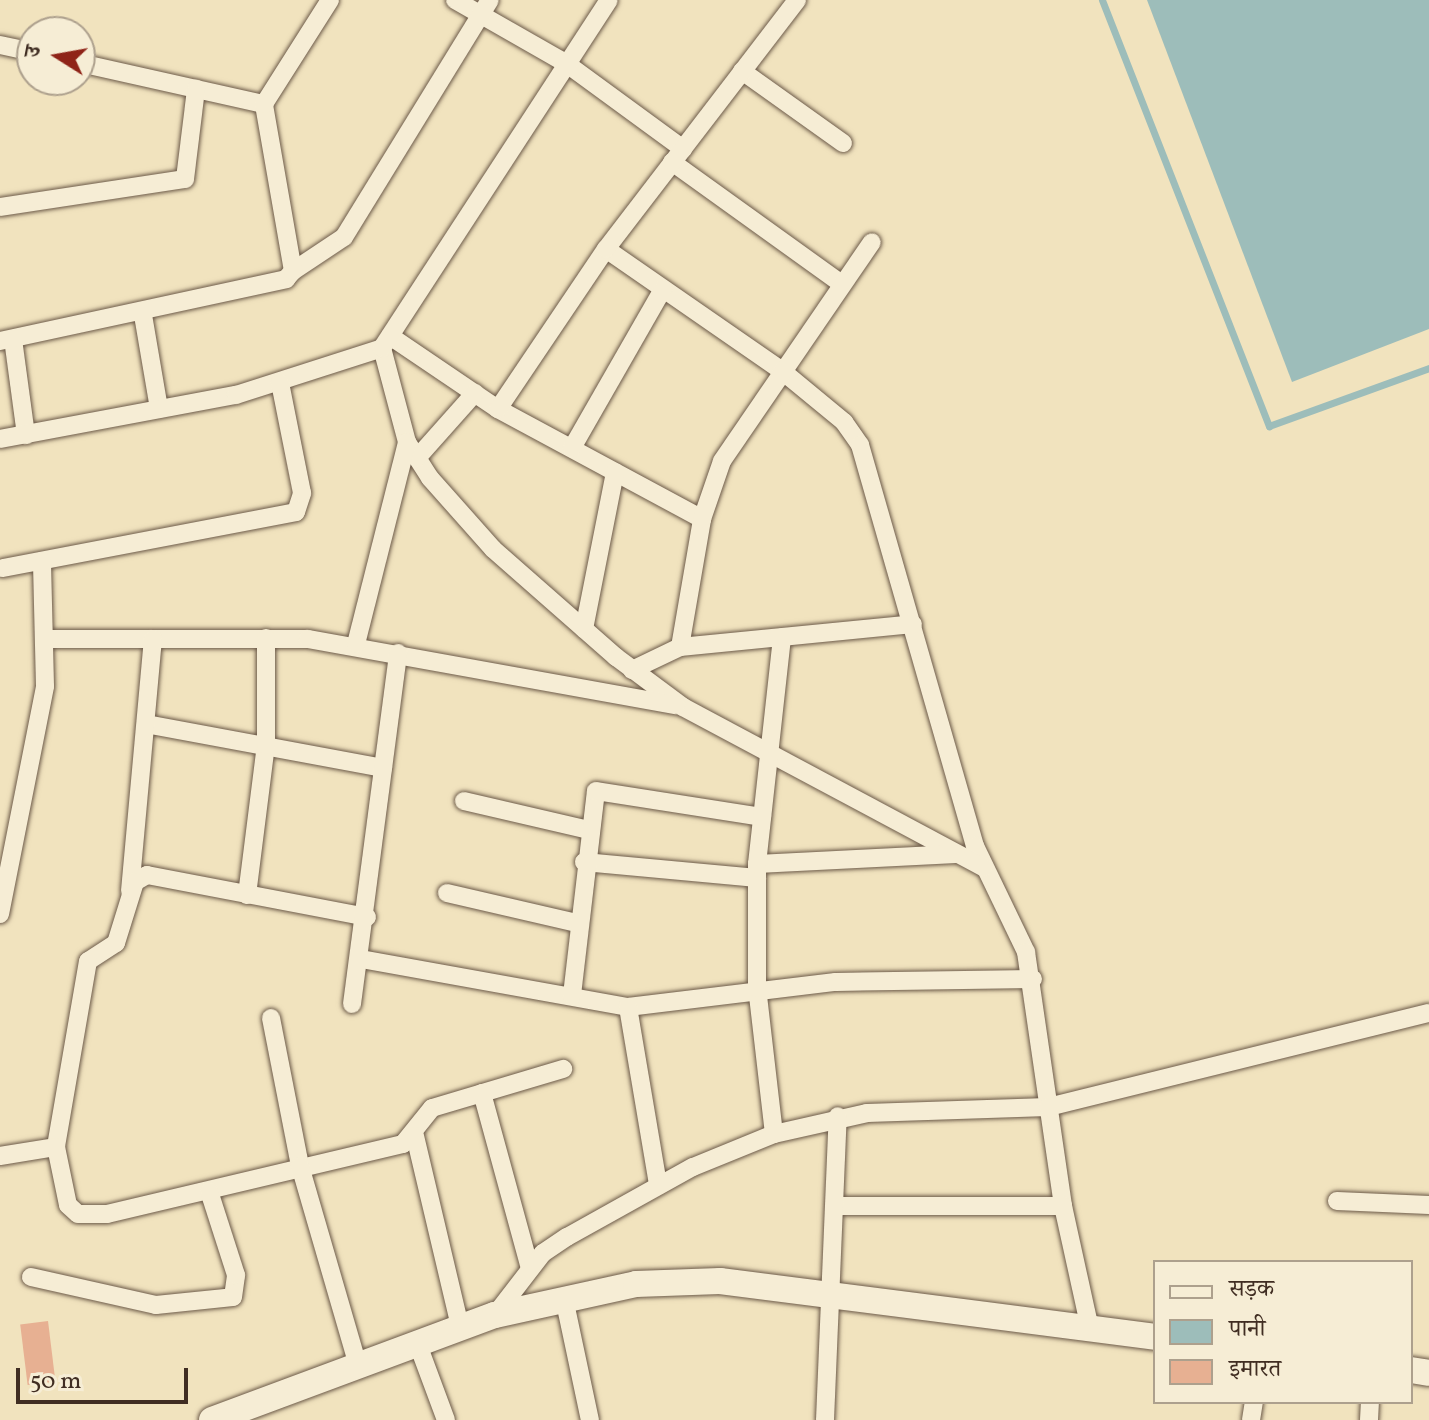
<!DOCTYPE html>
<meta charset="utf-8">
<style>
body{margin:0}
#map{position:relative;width:1429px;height:1420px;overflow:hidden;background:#f1e3be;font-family:Vollkorn,"Noto Serif Devanagari",serif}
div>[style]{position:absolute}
.water>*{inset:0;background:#9dbdba}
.stream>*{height:7px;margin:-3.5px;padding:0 3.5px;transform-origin:3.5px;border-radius:3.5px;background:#9dbdba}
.building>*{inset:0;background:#e7b092;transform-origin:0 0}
.roads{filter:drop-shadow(0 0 2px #6c5a49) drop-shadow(0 0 2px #6c5a49)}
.street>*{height:18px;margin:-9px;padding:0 9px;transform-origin:9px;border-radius:9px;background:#f6edd5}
.secondary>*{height:26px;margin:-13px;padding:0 13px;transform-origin:13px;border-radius:13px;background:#f6edd5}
span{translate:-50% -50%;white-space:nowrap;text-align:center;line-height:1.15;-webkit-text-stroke:6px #f6edd5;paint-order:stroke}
.legend{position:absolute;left:1153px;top:1260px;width:260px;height:144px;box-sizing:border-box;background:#f6edd5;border:2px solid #ada08d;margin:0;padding:10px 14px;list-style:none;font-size:24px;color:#402d22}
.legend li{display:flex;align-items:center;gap:16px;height:40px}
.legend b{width:40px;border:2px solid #ada08d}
.north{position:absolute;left:16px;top:16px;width:80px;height:80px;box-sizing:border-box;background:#f6edd5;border:2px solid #ada08d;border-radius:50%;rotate:281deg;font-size:22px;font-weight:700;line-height:32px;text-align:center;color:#402d22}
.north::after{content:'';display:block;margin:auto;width:28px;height:36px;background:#8f2418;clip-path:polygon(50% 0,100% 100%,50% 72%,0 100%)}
.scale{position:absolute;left:16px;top:1368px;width:172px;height:36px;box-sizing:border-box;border:4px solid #402d22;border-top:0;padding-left:10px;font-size:24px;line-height:28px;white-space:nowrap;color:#402d22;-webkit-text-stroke:6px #f6edd5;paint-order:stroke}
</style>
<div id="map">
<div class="water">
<i style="clip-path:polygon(1147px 0,1429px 0,1429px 329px,1292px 382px)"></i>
</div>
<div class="stream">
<i style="left:1102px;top:0;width:458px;rotate:68.6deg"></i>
<i style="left:1269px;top:426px;width:170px;rotate:-19.9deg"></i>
</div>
<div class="building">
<i style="left:48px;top:1321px;width:61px;height:28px;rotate:83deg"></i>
</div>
<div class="roads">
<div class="street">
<i style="left:455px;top:0;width:129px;rotate:29.7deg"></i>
<i style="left:567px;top:64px;width:144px;rotate:36.2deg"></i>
<i style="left:0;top:45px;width:33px;rotate:12deg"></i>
<i style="left:80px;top:63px;width:189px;rotate:12.6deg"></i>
<i style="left:742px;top:71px;width:124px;rotate:35.5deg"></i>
<i style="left:672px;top:162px;width:209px;rotate:35.7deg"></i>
<i style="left:0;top:207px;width:187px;rotate:-8.6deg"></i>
<i style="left:185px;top:179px;width:91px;rotate:-83deg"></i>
<i style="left:606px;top:249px;width:213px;rotate:34.7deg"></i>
<i style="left:781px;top:370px;width:82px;rotate:39.5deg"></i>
<i style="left:844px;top:422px;width:28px;rotate:55deg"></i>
<i style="left:860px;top:445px;width:417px;rotate:74deg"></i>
<i style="left:975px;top:846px;width:118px;rotate:64.3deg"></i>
<i style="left:1026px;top:952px;width:257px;rotate:81.7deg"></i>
<i style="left:1063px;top:1206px;width:126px;rotate:77.6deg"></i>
<i style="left:293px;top:271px;width:61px;rotate:-33.7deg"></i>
<i style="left:344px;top:237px;width:278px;rotate:-58.4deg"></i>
<i style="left:143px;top:315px;width:95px;rotate:80.3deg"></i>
<i style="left:390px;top:336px;width:130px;rotate:34.1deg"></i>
<i style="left:498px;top:409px;width:232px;rotate:28.3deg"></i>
<i style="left:13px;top:339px;width:97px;rotate:82.3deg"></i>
<i style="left:0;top:341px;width:293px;rotate:-12.2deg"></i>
<i style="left:286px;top:279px;width:11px;rotate:-49deg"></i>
<i style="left:293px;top:271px;width:169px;rotate:-99.9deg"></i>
<i style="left:264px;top:104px;width:123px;rotate:-57.6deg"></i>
<i style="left:382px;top:348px;width:97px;rotate:75.1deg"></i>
<i style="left:407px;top:442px;width:43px;rotate:57.4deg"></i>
<i style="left:430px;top:478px;width:95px;rotate:48.4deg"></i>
<i style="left:493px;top:549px;width:164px;rotate:41.3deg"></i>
<i style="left:616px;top:657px;width:84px;rotate:36.7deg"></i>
<i style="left:683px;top:707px;width:341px;rotate:28.1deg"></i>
<i style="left:498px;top:409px;width:193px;rotate:-56deg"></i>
<i style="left:606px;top:249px;width:314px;rotate:-52.5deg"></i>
<i style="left:0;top:439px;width:240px;rotate:-10.6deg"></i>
<i style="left:236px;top:395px;width:153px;rotate:-17.8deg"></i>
<i style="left:382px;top:348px;width:415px;rotate:-56.9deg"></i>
<i style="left:572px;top:448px;width:183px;rotate:-60.2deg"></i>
<i style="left:417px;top:458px;width:87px;rotate:-48.3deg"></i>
<i style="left:3px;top:568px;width:298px;rotate:-10.8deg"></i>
<i style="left:296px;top:512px;width:20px;rotate:-72deg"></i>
<i style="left:302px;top:493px;width:112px;rotate:-101.3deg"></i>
<i style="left:584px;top:629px;width:160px;rotate:-78.8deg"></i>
<i style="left:45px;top:639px;width:263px"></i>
<i style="left:308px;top:639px;width:374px;rotate:10.2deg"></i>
<i style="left:356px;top:644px;width:208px;rotate:-75.8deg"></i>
<i style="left:680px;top:647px;width:234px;rotate:-5.6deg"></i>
<i style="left:632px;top:670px;width:53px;rotate:-25.6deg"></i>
<i style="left:680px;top:647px;width:130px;rotate:-80.2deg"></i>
<i style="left:702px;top:519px;width:61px;rotate:-71deg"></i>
<i style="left:722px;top:461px;width:265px;rotate:-55.6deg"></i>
<i style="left:146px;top:724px;width:241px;rotate:10.5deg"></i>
<i style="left:464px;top:801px;width:128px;rotate:13.1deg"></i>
<i style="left:584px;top:862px;width:174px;rotate:5.3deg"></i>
<i style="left:757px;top:864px;width:199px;rotate:-2.9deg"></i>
<i style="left:130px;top:891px;width:253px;rotate:-84.8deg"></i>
<i style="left:447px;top:893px;width:133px;rotate:13deg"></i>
<i style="left:247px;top:895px;width:151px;rotate:-82.8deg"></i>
<i style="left:266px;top:745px;width:107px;rotate:-90deg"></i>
<i style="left:0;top:914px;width:232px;rotate:-78.8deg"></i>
<i style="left:45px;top:686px;width:125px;rotate:-91.4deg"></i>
<i style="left:367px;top:917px;width:224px;rotate:-169.2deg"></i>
<i style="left:147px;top:875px;width:14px;rotate:150deg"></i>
<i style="left:135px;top:882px;width:64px;rotate:107.3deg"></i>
<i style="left:116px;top:943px;width:33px;rotate:147deg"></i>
<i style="left:88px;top:961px;width:189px;rotate:99.8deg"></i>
<i style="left:56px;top:1147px;width:59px;rotate:78.3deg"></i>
<i style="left:68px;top:1205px;width:13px;rotate:42deg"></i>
<i style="left:78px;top:1214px;width:29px"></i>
<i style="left:107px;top:1214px;width:304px;rotate:-13.3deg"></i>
<i style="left:403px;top:1144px;width:46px;rotate:-51.1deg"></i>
<i style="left:432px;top:1108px;width:137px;rotate:-16.6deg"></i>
<i style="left:361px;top:959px;width:271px;rotate:10.2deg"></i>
<i style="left:628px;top:1007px;width:209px;rotate:-6.9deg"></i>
<i style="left:836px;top:982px;width:197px;rotate:-0.9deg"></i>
<i style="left:572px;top:995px;width:205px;rotate:-83.3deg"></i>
<i style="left:596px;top:791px;width:168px;rotate:8.9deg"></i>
<i style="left:352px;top:1004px;width:354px;rotate:-82.5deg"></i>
<i style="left:628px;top:1007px;width:181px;rotate:80.4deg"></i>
<i style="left:271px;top:1018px;width:151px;rotate:78.9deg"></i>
<i style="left:300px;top:1166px;width:204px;rotate:73.8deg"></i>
<i style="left:482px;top:1093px;width:182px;rotate:74.7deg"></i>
<i style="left:774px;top:1134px;width:147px;rotate:-96.6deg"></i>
<i style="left:757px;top:988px;width:124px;rotate:-90deg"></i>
<i style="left:757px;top:864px;width:228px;rotate:-83.7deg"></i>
<i style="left:415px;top:1136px;width:196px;rotate:76.7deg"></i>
<i style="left:0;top:1156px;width:57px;rotate:-9.1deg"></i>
<i style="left:1337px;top:1201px;width:92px;rotate:2.5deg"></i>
<i style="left:835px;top:1206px;width:228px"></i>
<i style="left:31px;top:1277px;width:128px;rotate:12.6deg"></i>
<i style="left:156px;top:1305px;width:77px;rotate:-5.9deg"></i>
<i style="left:233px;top:1297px;width:22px;rotate:-82deg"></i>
<i style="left:236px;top:1275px;width:88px;rotate:-107.8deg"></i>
<i style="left:564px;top:1298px;width:125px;rotate:78deg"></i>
<i style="left:495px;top:1315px;width:78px;rotate:-52.3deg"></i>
<i style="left:543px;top:1253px;width:29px;rotate:-34deg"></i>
<i style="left:567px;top:1237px;width:144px;rotate:-29.1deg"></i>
<i style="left:693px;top:1167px;width:87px;rotate:-22.2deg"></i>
<i style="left:774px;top:1134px;width:95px;rotate:-12.7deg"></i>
<i style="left:867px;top:1113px;width:181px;rotate:-1.9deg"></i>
<i style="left:1048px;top:1107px;width:392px;rotate:-13.9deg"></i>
<i style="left:417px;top:1342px;width:83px;rotate:69.6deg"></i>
<i style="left:825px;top:1420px;width:304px;rotate:-87.6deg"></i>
<i style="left:1251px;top:1420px;width:18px;rotate:-81deg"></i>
<i style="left:1369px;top:1420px;width:18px;rotate:-87deg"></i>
</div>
<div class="secondary">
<i style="left:1411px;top:1370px;width:18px;rotate:9deg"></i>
<i style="left:212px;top:1420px;width:302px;rotate:-20.4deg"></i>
<i style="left:495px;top:1315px;width:144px;rotate:-12.4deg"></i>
<i style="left:636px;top:1284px;width:84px;rotate:-2deg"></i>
<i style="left:720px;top:1281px;width:439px;rotate:7.3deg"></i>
</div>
</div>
<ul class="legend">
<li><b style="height:10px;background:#f6edd5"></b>सड़क</li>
<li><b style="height:22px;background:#9dbdba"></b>पानी</li>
<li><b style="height:22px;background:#e7b092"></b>इमारत</li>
</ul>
<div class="north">उ</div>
<div class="scale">50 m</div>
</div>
